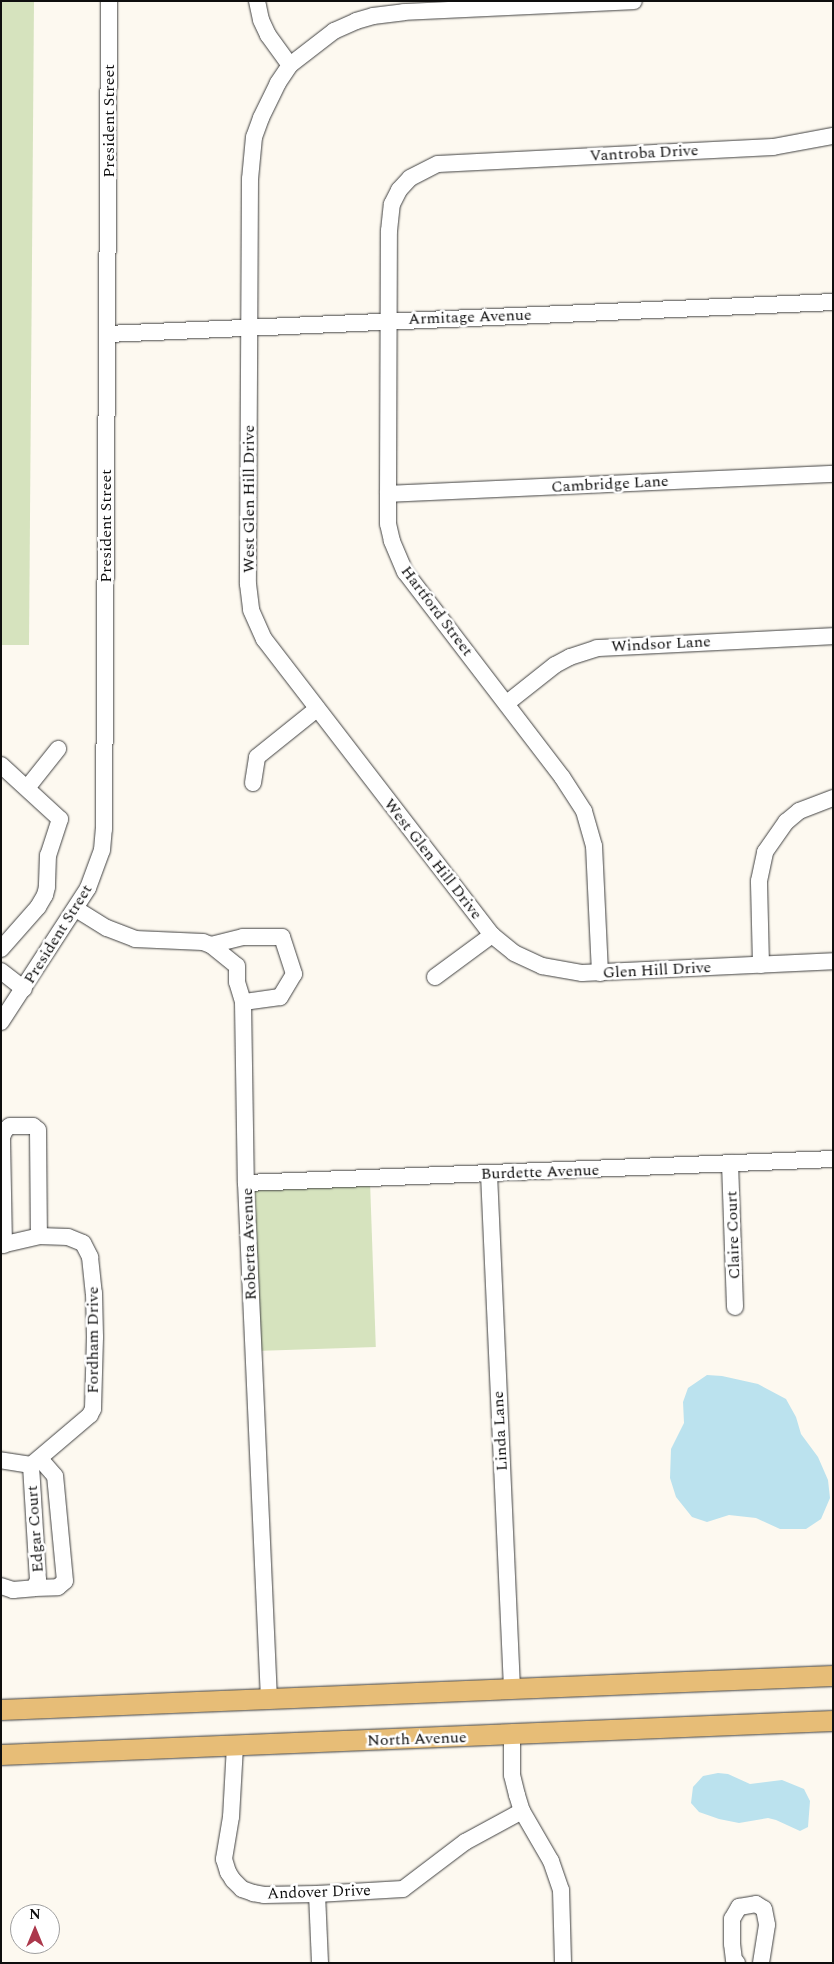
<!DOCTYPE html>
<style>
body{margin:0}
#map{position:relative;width:834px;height:1964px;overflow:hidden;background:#fdf9f0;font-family:Spectral,serif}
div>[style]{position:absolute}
.green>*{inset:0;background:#d6e3be;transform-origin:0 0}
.water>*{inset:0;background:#bbe2ee}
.roads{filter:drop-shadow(0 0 1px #414141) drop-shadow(0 0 1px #414141)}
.minor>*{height:16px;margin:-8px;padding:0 8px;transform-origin:8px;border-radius:8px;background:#fff}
.major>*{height:20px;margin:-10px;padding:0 10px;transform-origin:10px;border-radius:10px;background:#e7bd77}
span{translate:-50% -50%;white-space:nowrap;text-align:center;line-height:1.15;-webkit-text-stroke:5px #fff;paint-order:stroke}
.street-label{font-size:16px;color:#0e0e0e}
.frame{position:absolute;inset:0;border:2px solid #0e0e0e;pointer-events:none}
.north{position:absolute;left:10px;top:1904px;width:50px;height:50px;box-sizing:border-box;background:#fff;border:1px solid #9f9f9f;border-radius:50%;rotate:0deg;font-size:14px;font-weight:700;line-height:20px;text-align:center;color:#0e0e0e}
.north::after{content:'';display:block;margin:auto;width:18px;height:22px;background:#ac384c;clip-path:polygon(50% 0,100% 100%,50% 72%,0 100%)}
</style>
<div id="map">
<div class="green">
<i style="clip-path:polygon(1px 1px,34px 1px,29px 645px,1px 645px)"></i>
<i style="left:370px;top:1181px;width:166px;height:120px;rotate:88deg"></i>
</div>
<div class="water">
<i style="clip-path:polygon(707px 1375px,722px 1376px,758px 1384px,786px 1399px,796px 1417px,801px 1434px,818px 1457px,828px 1480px,830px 1498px,821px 1519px,806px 1529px,780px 1529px,756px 1518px,729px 1515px,707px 1522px,692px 1517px,676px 1497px,670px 1478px,671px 1449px,684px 1423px,683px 1402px,688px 1388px)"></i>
<i style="clip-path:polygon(718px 1773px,728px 1774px,750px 1784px,782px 1780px,804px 1789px,810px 1801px,808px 1827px,800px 1831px,776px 1820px,768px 1818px,739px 1823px,719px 1819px,699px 1812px,691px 1803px,693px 1787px,703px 1776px)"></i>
</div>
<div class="roads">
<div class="minor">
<i style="left:257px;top:1px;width:19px;rotate:78deg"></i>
<i style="left:261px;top:20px;width:17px;rotate:65deg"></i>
<i style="left:268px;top:35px;width:37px;rotate:54deg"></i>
<i style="left:290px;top:65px;width:22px;rotate:124deg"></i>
<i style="left:278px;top:83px;width:39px;rotate:116deg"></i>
<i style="left:261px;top:118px;width:20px;rotate:110deg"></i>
<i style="left:254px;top:137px;width:42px;rotate:95.4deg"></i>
<i style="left:250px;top:179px;width:405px;rotate:90.3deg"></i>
<i style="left:248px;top:584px;width:26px;rotate:83deg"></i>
<i style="left:251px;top:610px;width:32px;rotate:66deg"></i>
<i style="left:264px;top:639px;width:374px;rotate:52.4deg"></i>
<i style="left:492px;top:935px;width:28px;rotate:39deg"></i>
<i style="left:514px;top:953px;width:31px;rotate:25deg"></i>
<i style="left:542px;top:966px;width:41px;rotate:9.9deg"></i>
<i style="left:582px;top:973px;width:251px;rotate:-2.7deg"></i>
<i style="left:290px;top:65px;width:56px;rotate:-37.7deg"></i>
<i style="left:334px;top:31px;width:24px;rotate:-24deg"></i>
<i style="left:356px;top:21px;width:18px;rotate:-16deg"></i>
<i style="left:373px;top:16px;width:31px;rotate:-7deg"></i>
<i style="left:404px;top:12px;width:230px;rotate:-2.7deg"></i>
<i style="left:107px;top:334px;width:727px;rotate:-2.52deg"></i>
<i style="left:388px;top:494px;width:445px;rotate:-2.6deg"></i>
<i style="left:507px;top:703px;width:61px;rotate:-38.4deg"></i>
<i style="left:555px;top:665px;width:17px;rotate:-28deg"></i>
<i style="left:570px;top:657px;width:28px;rotate:-18deg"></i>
<i style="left:597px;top:648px;width:236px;rotate:-2.9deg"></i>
<i style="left:1px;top:765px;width:80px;rotate:42.5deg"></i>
<i style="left:60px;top:819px;width:38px;rotate:108deg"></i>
<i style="left:48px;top:855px;width:32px;rotate:92deg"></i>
<i style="left:47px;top:887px;width:8px;rotate:104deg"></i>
<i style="left:45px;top:895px;width:14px;rotate:120deg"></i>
<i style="left:38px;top:907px;width:56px;rotate:131.4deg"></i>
<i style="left:253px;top:783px;width:26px;rotate:-81deg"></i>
<i style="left:257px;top:757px;width:77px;rotate:-38.7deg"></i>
<i style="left:27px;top:788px;width:50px;rotate:-51.5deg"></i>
<i style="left:76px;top:909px;width:36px;rotate:32deg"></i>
<i style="left:107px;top:928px;width:30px;rotate:21deg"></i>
<i style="left:135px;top:939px;width:68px;rotate:2.5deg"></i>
<i style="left:203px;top:942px;width:9px;rotate:21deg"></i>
<i style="left:211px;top:945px;width:33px;rotate:39deg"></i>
<i style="left:237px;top:966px;width:16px;rotate:90deg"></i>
<i style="left:237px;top:982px;width:21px;rotate:73deg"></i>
<i style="left:243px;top:1002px;width:181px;rotate:89.1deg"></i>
<i style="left:246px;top:1183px;width:517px;rotate:87.45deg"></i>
<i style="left:211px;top:945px;width:33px;rotate:-14deg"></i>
<i style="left:243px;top:937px;width:39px"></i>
<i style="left:282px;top:937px;width:39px;rotate:72deg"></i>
<i style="left:294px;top:974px;width:27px;rotate:121deg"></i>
<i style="left:280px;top:997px;width:37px;rotate:172deg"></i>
<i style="left:761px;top:965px;width:84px;rotate:-91.4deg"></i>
<i style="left:759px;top:881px;width:30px;rotate:-78deg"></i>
<i style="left:765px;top:852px;width:37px;rotate:-55deg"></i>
<i style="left:786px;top:822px;width:17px;rotate:-40deg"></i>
<i style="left:799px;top:811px;width:36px;rotate:-21deg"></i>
<i style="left:1px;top:971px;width:29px;rotate:38deg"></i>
<i style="left:600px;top:973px;width:127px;rotate:-92.7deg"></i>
<i style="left:594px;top:846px;width:36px;rotate:-106deg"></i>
<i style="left:584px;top:811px;width:40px;rotate:-122.9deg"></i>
<i style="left:562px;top:777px;width:258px;rotate:-127.4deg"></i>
<i style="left:405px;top:572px;width:34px;rotate:-113deg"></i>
<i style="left:392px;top:541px;width:17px;rotate:-103deg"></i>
<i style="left:388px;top:524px;width:30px;rotate:-90deg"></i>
<i style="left:388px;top:494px;width:263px;rotate:-89.8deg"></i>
<i style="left:389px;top:231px;width:27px;rotate:-84deg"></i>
<i style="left:392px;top:204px;width:16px;rotate:-63deg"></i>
<i style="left:399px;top:190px;width:16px;rotate:-47deg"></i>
<i style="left:410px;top:178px;width:31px;rotate:-27deg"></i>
<i style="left:438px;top:164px;width:335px;rotate:-2.9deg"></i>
<i style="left:773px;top:147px;width:61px;rotate:-10.4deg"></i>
<i style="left:435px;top:977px;width:71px;rotate:-36.4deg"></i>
<i style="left:1px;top:1022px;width:160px;rotate:-57deg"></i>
<i style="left:88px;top:888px;width:40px;rotate:-69.8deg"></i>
<i style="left:102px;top:850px;width:21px;rotate:-85deg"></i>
<i style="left:104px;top:829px;width:828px;rotate:-89.65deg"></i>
<i style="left:730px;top:1163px;width:144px;rotate:88deg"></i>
<i style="left:489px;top:1174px;width:515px;rotate:87.44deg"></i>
<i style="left:246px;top:1183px;width:587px;rotate:-2.34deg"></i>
<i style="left:1px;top:1245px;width:39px;rotate:-13deg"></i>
<i style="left:39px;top:1236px;width:29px;rotate:2deg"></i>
<i style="left:68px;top:1237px;width:16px;rotate:22deg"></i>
<i style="left:83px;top:1243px;width:16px;rotate:63deg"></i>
<i style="left:90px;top:1257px;width:36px;rotate:84deg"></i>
<i style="left:94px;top:1293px;width:44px;rotate:88.7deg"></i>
<i style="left:95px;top:1337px;width:72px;rotate:91.6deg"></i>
<i style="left:93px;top:1409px;width:7px;rotate:117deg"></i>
<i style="left:90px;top:1415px;width:77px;rotate:139.7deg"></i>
<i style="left:31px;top:1465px;width:30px;rotate:-171deg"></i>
<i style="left:4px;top:1245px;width:108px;rotate:-91.1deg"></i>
<i style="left:2px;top:1137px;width:8px;rotate:-67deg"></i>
<i style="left:5px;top:1130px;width:6px;rotate:-39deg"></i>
<i style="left:10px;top:1126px;width:23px"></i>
<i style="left:33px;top:1126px;width:6px;rotate:39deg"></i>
<i style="left:38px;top:1130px;width:106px;rotate:89.5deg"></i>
<i style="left:1px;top:1586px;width:13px;rotate:18deg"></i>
<i style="left:13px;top:1590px;width:21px;rotate:-5deg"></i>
<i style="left:34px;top:1588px;width:9px;rotate:-63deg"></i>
<i style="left:38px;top:1580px;width:115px;rotate:-93.5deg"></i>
<i style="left:34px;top:1588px;width:24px;rotate:-2deg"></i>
<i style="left:58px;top:1587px;width:9px;rotate:-41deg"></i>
<i style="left:65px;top:1581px;width:105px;rotate:-95.4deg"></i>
<i style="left:55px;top:1476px;width:23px;rotate:-131deg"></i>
<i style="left:512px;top:1735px;width:40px;rotate:90deg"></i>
<i style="left:512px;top:1775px;width:21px;rotate:76deg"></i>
<i style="left:517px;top:1795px;width:17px;rotate:73deg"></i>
<i style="left:522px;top:1811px;width:58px;rotate:59.9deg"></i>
<i style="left:551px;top:1861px;width:31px;rotate:71deg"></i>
<i style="left:561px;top:1890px;width:73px;rotate:88.4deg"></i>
<i style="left:235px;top:1746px;width:71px;rotate:93.2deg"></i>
<i style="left:231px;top:1817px;width:43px;rotate:99.5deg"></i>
<i style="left:224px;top:1859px;width:14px;rotate:73deg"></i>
<i style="left:228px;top:1872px;width:9px;rotate:58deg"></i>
<i style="left:233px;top:1880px;width:13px;rotate:45deg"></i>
<i style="left:242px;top:1889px;width:12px;rotate:20deg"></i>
<i style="left:253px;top:1893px;width:11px;rotate:10deg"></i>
<i style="left:264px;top:1895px;width:53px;rotate:-1.1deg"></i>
<i style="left:317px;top:1894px;width:86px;rotate:-3.3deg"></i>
<i style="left:403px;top:1889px;width:78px;rotate:-37.2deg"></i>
<i style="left:465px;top:1842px;width:65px;rotate:-28.5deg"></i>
<i style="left:317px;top:1894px;width:69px;rotate:87.5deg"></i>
<i style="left:737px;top:1963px;width:4px;rotate:-135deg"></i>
<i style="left:734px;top:1960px;width:16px;rotate:-97deg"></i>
<i style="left:732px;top:1944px;width:25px;rotate:-90deg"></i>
<i style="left:732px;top:1919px;width:14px;rotate:-60deg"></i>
<i style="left:739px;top:1907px;width:17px;rotate:-10deg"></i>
<i style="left:756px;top:1904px;width:9px;rotate:32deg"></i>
<i style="left:764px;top:1909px;width:16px;rotate:79deg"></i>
<i style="left:767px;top:1925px;width:38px;rotate:99deg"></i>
</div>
<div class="major">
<i style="left:1px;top:1710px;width:833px;rotate:-2.34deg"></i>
<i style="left:1px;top:1755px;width:833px;rotate:-2.34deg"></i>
</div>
</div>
<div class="street-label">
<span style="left:109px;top:121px;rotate:-90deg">President Street</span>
<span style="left:644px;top:153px;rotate:-3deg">Vantroba Drive</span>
<span style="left:470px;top:317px;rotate:-2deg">Armitage Avenue</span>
<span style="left:610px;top:484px;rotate:-3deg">Cambridge Lane</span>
<span style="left:249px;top:499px;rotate:-90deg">West Glen Hill Drive</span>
<span style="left:106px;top:526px;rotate:-90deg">President Street</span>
<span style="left:437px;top:611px;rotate:53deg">Hartford Street</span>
<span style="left:661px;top:644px;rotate:-3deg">Windsor Lane</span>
<span style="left:433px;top:859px;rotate:52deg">West Glen Hill Drive</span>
<span style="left:58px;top:934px;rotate:-58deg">President Street</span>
<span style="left:657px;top:970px;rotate:-3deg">Glen Hill Drive</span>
<span style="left:540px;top:1172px;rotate:-2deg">Burdette Avenue</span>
<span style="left:733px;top:1235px;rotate:-92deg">Claire Court</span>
<span style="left:249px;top:1244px;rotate:-92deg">Roberta Avenue</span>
<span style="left:93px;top:1340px;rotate:-90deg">Fordham Drive</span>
<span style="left:500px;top:1431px;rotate:-93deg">Linda Lane</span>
<span style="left:35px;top:1529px;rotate:-94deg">Edgar Court</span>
<span style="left:417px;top:1739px;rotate:-2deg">North Avenue</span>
<span style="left:319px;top:1892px;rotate:-2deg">Andover Drive</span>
</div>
<div class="frame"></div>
<div class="north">N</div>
</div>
